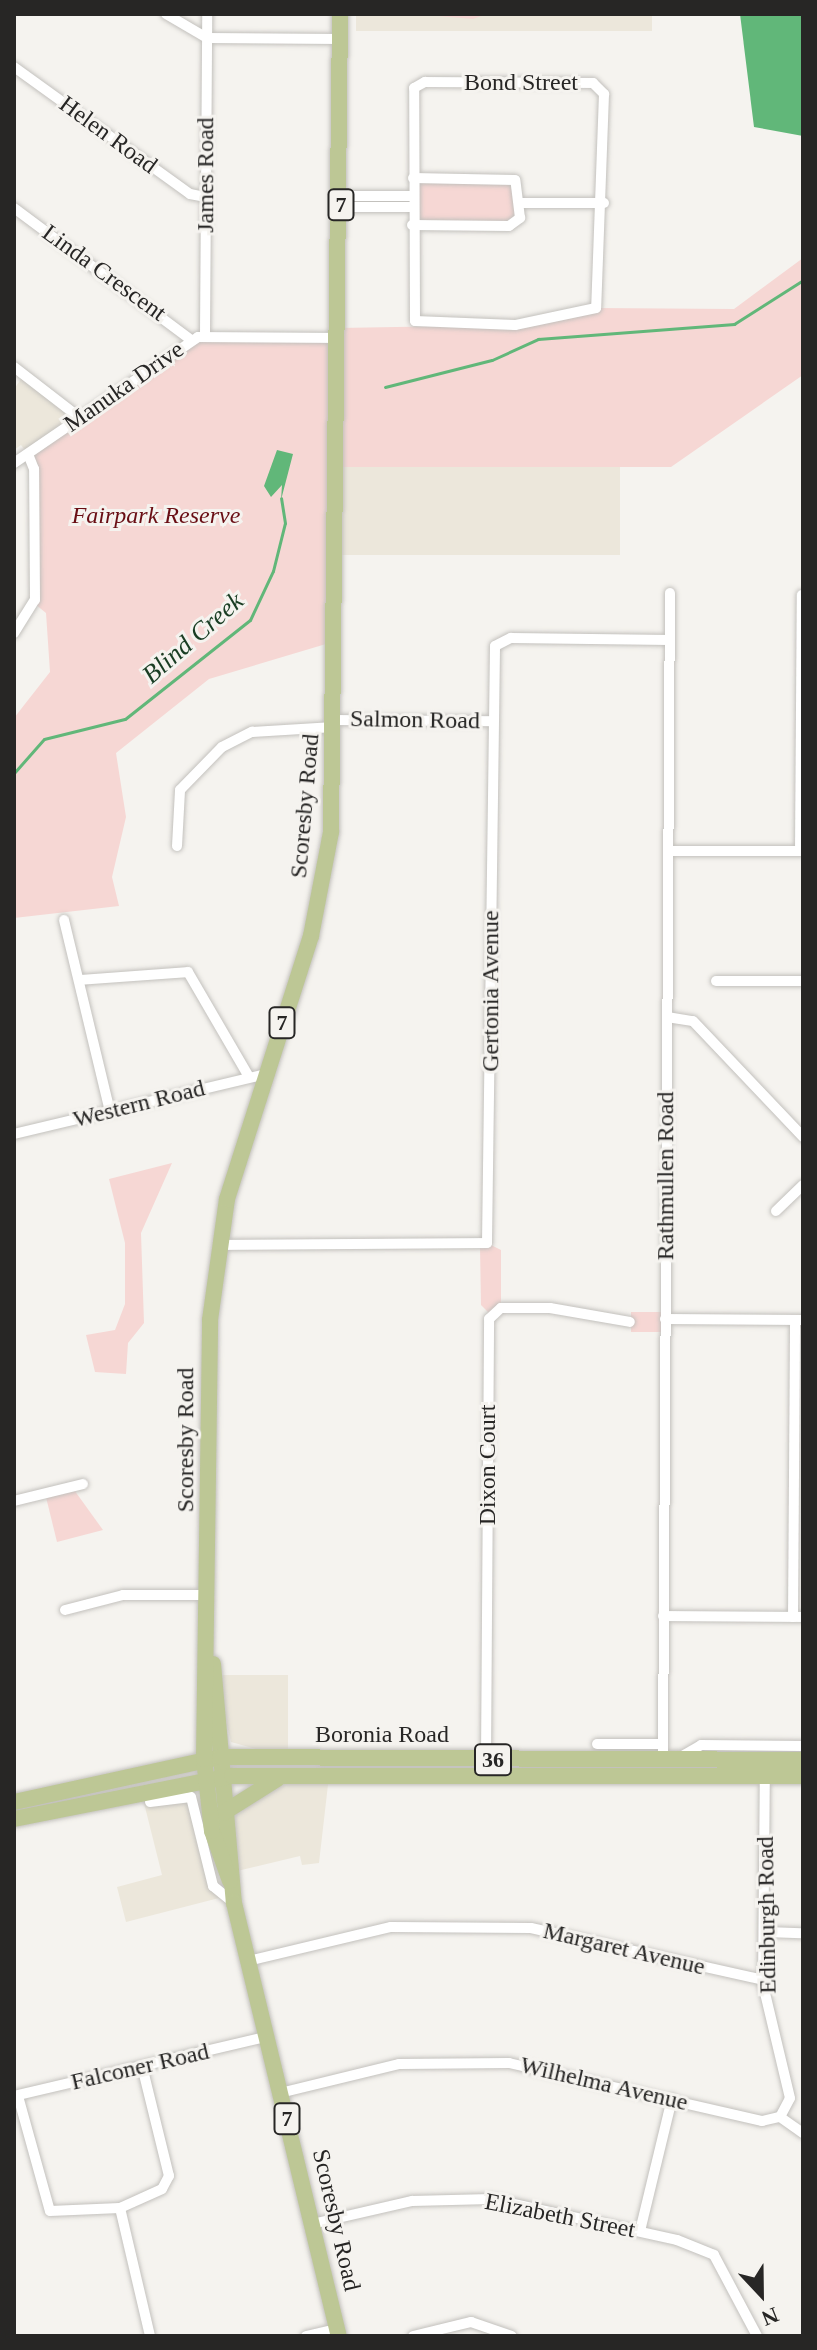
<!DOCTYPE html>
<style>
body{margin:0}
#map{position:relative;width:817px;height:2350px;overflow:hidden;background:#f5f3ef;font-family:"Times New Roman",serif}
div>[style]{position:absolute}
.built>*{inset:0;background:#ece7db;transform-origin:0 0}
.green>*{inset:0;background:#f6d7d4;transform-origin:0 0}
.water>*{inset:0;background:#61b779}
.stream>*{height:3px;margin:-1.5px;padding:0 1.5px;transform-origin:1.5px;border-radius:1.5px;background:#61b779}
.roads{filter:drop-shadow(0 0 2px #c3c1bd) drop-shadow(0 0 2px #c3c1bd)}
.street>*{height:10px;margin:-5px;padding:0 5px;transform-origin:5px;border-radius:5px;background:#fff}
.primary>*{height:16px;margin:-8px;padding:0 8px;transform-origin:8px;border-radius:8px;background:#bdc795}
span{translate:-50% -50%;white-space:nowrap;text-align:center;line-height:1.15;-webkit-text-stroke:6px #f5f3ef;paint-order:stroke}
.shield-label span{padding:2px 6px;background:#f5f3ef;border:2px solid;border-radius:6px;-webkit-text-stroke-width:0}
.shield-label{font-size:22px;color:#272625;font-weight:700}
.street-label{font-size:24px;color:#272625}
.park-label{font-size:24px;color:#690e14;font-style:italic}
.water-label{font-size:26px;color:#193d23;font-style:italic}
.frame{position:absolute;inset:0;border:16px solid #272625;pointer-events:none}
.north{position:absolute;left:721px;top:2254px;width:80px;height:80px;-webkit-text-stroke:6px #f5f3ef;paint-order:stroke;rotate:158deg;font-size:22px;font-weight:700;line-height:32px;text-align:center;color:#272625}
.north::after{content:'';display:block;margin:auto;width:28px;height:36px;background:#272625;clip-path:polygon(50% 0,100% 100%,50% 72%,0 100%)}
</style>
<div id="map">
<div class="built">
<i style="left:356px;top:14px;width:296px;height:17px"></i>
<i style="clip-path:polygon(24px 375px,76px 414px,28px 454px,21px 445px,14px 450px,14px 389px)"></i>
<i style="left:337px;top:467px;width:283px;height:88px"></i>
<i style="clip-path:polygon(215px 1675px,288px 1675px,288px 1758px,231px 1742px)"></i>
<i style="clip-path:polygon(329px 1776px,319px 1863px,302px 1865px,300px 1856px,229px 1873px,234px 1802px,261px 1785px)"></i>
<i style="clip-path:polygon(191px 1789px,219px 1898px,126px 1922px,117px 1887px,162px 1875px,143px 1799px)"></i>
</div>
<div class="green">
<i style="clip-path:polygon(416px 14px,487px 14px,473px 19px)"></i>
<i style="clip-path:polygon(413px 178px,510px 179px,518px 222px,412px 225px)"></i>
<i style="clip-path:polygon(803px 258px,803px 375px,671px 467px,338px 467px,336px 641px,209px 679px,116px 753px,126px 817px,112px 877px,119px 906px,14px 918px,14px 718px,50px 672px,46px 613px,35px 604px,34px 469px,28px 454px,195px 338px,338px 338px,339px 328px,515px 325px,596px 308px,734px 309px)"></i>
<i style="clip-path:polygon(172px 1163px,141px 1233px,144px 1323px,128px 1343px,126px 1374px,95px 1372px,86px 1335px,115px 1330px,125px 1304px,125px 1243px,109px 1179px)"></i>
<i style="clip-path:polygon(487px 1243px,501px 1250px,501px 1308px,491px 1315px,481px 1305px,480px 1246px)"></i>
<i style="left:631px;top:1312px;width:34px;height:20px"></i>
<i style="clip-path:polygon(72px 1487px,103px 1530px,57px 1542px,45px 1493px)"></i>
</div>
<div class="water">
<i style="clip-path:polygon(740px 14px,803px 14px,803px 136px,754px 127px)"></i>
<i style="clip-path:polygon(277px 450px,293px 454px,281px 500px,282px 485px,271px 497px,264px 486px)"></i>
</div>
<div class="stream">
<i style="left:385px;top:387px;width:110px;rotate:-14.2deg"></i>
<i style="left:492px;top:360px;width:51px;rotate:-24.5deg"></i>
<i style="left:538px;top:339px;width:197px;rotate:-4.4deg"></i>
<i style="left:734px;top:324px;width:82px;rotate:-32.5deg"></i>
<i style="left:14px;top:773px;width:45px;rotate:-48.6deg"></i>
<i style="left:44px;top:739px;width:83px;rotate:-13.9deg"></i>
<i style="left:125px;top:719px;width:159px;rotate:-38.4deg"></i>
<i style="left:250px;top:620px;width:54px;rotate:-64.9deg"></i>
<i style="left:273px;top:571px;width:49px;rotate:-76deg"></i>
<i style="left:285px;top:523px;width:25px;rotate:-99deg"></i>
</div>
<div class="roads">
<div class="street">
<i style="left:166px;top:14px;width:48px;rotate:30.3deg"></i>
<i style="left:207px;top:38px;width:133px;rotate:0.4deg"></i>
<i style="left:14px;top:67px;width:217px;rotate:35.8deg"></i>
<i style="left:190px;top:194px;width:15px;rotate:11deg"></i>
<i style="left:593px;top:83px;width:16px;rotate:45deg"></i>
<i style="left:604px;top:94px;width:214px;rotate:92.1deg"></i>
<i style="left:596px;top:308px;width:83px;rotate:168.1deg"></i>
<i style="left:515px;top:325px;width:100px;rotate:-177.7deg"></i>
<i style="left:415px;top:321px;width:233px;rotate:-90.2deg"></i>
<i style="left:414px;top:88px;width:13px;rotate:-29deg"></i>
<i style="left:425px;top:82px;width:168px;rotate:0.3deg"></i>
<i style="left:341px;top:196px;width:72px"></i>
<i style="left:520px;top:203px;width:84px"></i>
<i style="left:341px;top:207px;width:72px"></i>
<i style="left:14px;top:208px;width:221px;rotate:36.7deg"></i>
<i style="left:412px;top:225px;width:97px;rotate:0.6deg"></i>
<i style="left:509px;top:226px;width:14px;rotate:-36deg"></i>
<i style="left:520px;top:218px;width:38px;rotate:-97deg"></i>
<i style="left:515px;top:180px;width:102px;rotate:-178.9deg"></i>
<i style="left:205px;top:335px;width:321px;rotate:-89.6deg"></i>
<i style="left:14px;top:367px;width:83px;rotate:37.7deg"></i>
<i style="left:14px;top:463px;width:223px;rotate:-34.4deg"></i>
<i style="left:198px;top:337px;width:141px;rotate:0.4deg"></i>
<i style="left:14px;top:633px;width:39px;rotate:-58deg"></i>
<i style="left:35px;top:600px;width:131px;rotate:-90.4deg"></i>
<i style="left:34px;top:469px;width:16px;rotate:-112deg"></i>
<i style="left:336px;top:720px;width:157px;rotate:0.4deg"></i>
<i style="left:177px;top:846px;width:56px;rotate:-86.9deg"></i>
<i style="left:180px;top:790px;width:60px;rotate:-45.7deg"></i>
<i style="left:222px;top:747px;width:34px;rotate:-27deg"></i>
<i style="left:252px;top:732px;width:82px;rotate:-3.5deg"></i>
<i style="left:668px;top:851px;width:135px"></i>
<i style="left:800px;top:851px;width:256px;rotate:-89.6deg"></i>
<i style="left:64px;top:920px;width:196px;rotate:76.5deg"></i>
<i style="left:79px;top:980px;width:109px;rotate:-4.2deg"></i>
<i style="left:188px;top:972px;width:121px;rotate:59.8deg"></i>
<i style="left:716px;top:981px;width:87px"></i>
<i style="left:667px;top:1017px;width:26px;rotate:9deg"></i>
<i style="left:693px;top:1021px;width:160px;rotate:46.5deg"></i>
<i style="left:14px;top:1134px;width:258px;rotate:-13.4deg"></i>
<i style="left:776px;top:1211px;width:37px;rotate:-44deg"></i>
<i style="left:218px;top:1245px;width:269px;rotate:-0.4deg"></i>
<i style="left:487px;top:1243px;width:597px;rotate:-89.23deg"></i>
<i style="left:495px;top:646px;width:18px;rotate:-27deg"></i>
<i style="left:511px;top:638px;width:159px;rotate:0.7deg"></i>
<i style="left:665px;top:1319px;width:138px;rotate:0.4deg"></i>
<i style="left:14px;top:1501px;width:71px;rotate:-13.8deg"></i>
<i style="left:65px;top:1610px;width:60px;rotate:-14.5deg"></i>
<i style="left:123px;top:1595px;width:86px"></i>
<i style="left:663px;top:1616px;width:140px;rotate:0.4deg"></i>
<i style="left:793px;top:1617px;width:297px;rotate:-89.6deg"></i>
<i style="left:597px;top:1744px;width:66px"></i>
<i style="left:677px;top:1759px;width:28px;rotate:-30deg"></i>
<i style="left:701px;top:1745px;width:102px;rotate:0.6deg"></i>
<i style="left:486px;top:1760px;width:441px;rotate:-89.6deg"></i>
<i style="left:489px;top:1319px;width:16px;rotate:-43deg"></i>
<i style="left:501px;top:1308px;width:49px"></i>
<i style="left:550px;top:1308px;width:81px;rotate:9.9deg"></i>
<i style="left:663px;top:1760px;width:1167px;rotate:-89.66deg"></i>
<i style="left:150px;top:1802px;width:41px;rotate:-7deg"></i>
<i style="left:191px;top:1797px;width:92px;rotate:76.1deg"></i>
<i style="left:213px;top:1886px;width:27px;rotate:39deg"></i>
<i style="left:765px;top:1932px;width:38px;rotate:2deg"></i>
<i style="left:248px;top:1961px;width:147px;rotate:-13.4deg"></i>
<i style="left:391px;top:1927px;width:140px;rotate:0.4deg"></i>
<i style="left:531px;top:1928px;width:238px;rotate:12.6deg"></i>
<i style="left:280px;top:2093px;width:122px;rotate:-13.7deg"></i>
<i style="left:399px;top:2064px;width:110px;rotate:-0.5deg"></i>
<i style="left:509px;top:2063px;width:260px;rotate:12.9deg"></i>
<i style="left:762px;top:2121px;width:18px;rotate:-13deg"></i>
<i style="left:780px;top:2117px;width:21px;rotate:-62deg"></i>
<i style="left:790px;top:2098px;width:116px;rotate:-103.4deg"></i>
<i style="left:763px;top:1985px;width:211px;rotate:-89.5deg"></i>
<i style="left:14px;top:2096px;width:259px;rotate:-13.2deg"></i>
<i style="left:18px;top:2096px;width:119px;rotate:74.5deg"></i>
<i style="left:50px;top:2211px;width:70px;rotate:-2.5deg"></i>
<i style="left:120px;top:2208px;width:46px;rotate:-24.3deg"></i>
<i style="left:162px;top:2189px;width:15px;rotate:-62deg"></i>
<i style="left:169px;top:2176px;width:113px;rotate:-103.8deg"></i>
<i style="left:780px;top:2117px;width:28px;rotate:35deg"></i>
<i style="left:120px;top:2208px;width:131px;rotate:76.8deg"></i>
<i style="left:312px;top:2224px;width:103px;rotate:-13deg"></i>
<i style="left:412px;top:2201px;width:79px;rotate:-1.5deg"></i>
<i style="left:491px;top:2199px;width:190px;rotate:12.4deg"></i>
<i style="left:677px;top:2240px;width:40px;rotate:22deg"></i>
<i style="left:714px;top:2255px;width:92px;rotate:62deg"></i>
<i style="left:640px;top:2231px;width:136px;rotate:-76.4deg"></i>
<i style="left:306px;top:2336px;width:32px;rotate:-13deg"></i>
<i style="left:413px;top:2336px;width:60px;rotate:-13.6deg"></i>
<i style="left:471px;top:2322px;width:43px;rotate:18.9deg"></i>
</div>
<div class="primary">
<i style="left:213px;top:1664px;width:240px;rotate:85deg"></i>
<i style="left:234px;top:1903px;width:446px;rotate:76.4deg"></i>
<i style="left:14px;top:1802px;width:211px;rotate:-12.3deg"></i>
<i style="left:220px;top:1757px;width:583px;rotate:0.29deg"></i>
<i style="left:223px;top:1813px;width:64px;rotate:-32.2deg"></i>
<i style="left:14px;top:1819px;width:222px;rotate:-11.2deg"></i>
<i style="left:232px;top:1776px;width:571px"></i>
<i style="left:230px;top:1881px;width:53px;rotate:-109.8deg"></i>
<i style="left:212px;top:1831px;width:72px;rotate:-96.3deg"></i>
<i style="left:204px;top:1759px;width:439px;rotate:-89.2deg"></i>
<i style="left:210px;top:1320px;width:122px;rotate:-82deg"></i>
<i style="left:227px;top:1199px;width:276px;rotate:-72.3deg"></i>
<i style="left:311px;top:936px;width:106px;rotate:-79.1deg"></i>
<i style="left:331px;top:832px;width:818px;rotate:-89.37deg"></i>
</div>
</div>
<div class="shield-label">
<span style="left:341px;top:205px">7</span>
<span style="left:282px;top:1023px">7</span>
<span style="left:493px;top:1760px">36</span>
<span style="left:287px;top:2119px">7</span>
</div>
<div class="street-label">
<span style="left:521px;top:83px">Bond Street</span>
<span style="left:108px;top:135px;rotate:36deg">Helen Road</span>
<span style="left:206px;top:175px;rotate:-90deg">James Road</span>
<span style="left:104px;top:273px;rotate:36deg">Linda Crescent</span>
<span style="left:124px;top:387px;rotate:-35deg">Manuka Drive</span>
<span style="left:415px;top:720px;rotate:1deg">Salmon Road</span>
<span style="left:305px;top:806px;rotate:-85deg">Scoresby Road</span>
<span style="left:491px;top:991px;rotate:-90deg">Gertonia Avenue</span>
<span style="left:139px;top:1104px;rotate:-14deg">Western Road</span>
<span style="left:666px;top:1176px;rotate:-90deg">Rathmullen Road</span>
<span style="left:186px;top:1440px;rotate:-90deg">Scoresby Road</span>
<span style="left:488px;top:1465px;rotate:-90deg">Dixon Court</span>
<span style="left:382px;top:1735px">Boronia Road</span>
<span style="left:767px;top:1915px;rotate:-91deg">Edinburgh Road</span>
<span style="left:624px;top:1949px;rotate:13deg">Margaret Avenue</span>
<span style="left:140px;top:2067px;rotate:-13deg">Falconer Road</span>
<span style="left:604px;top:2084px;rotate:13deg">Wilhelma Avenue</span>
<span style="left:560px;top:2216px;rotate:11deg">Elizabeth Street</span>
<span style="left:336px;top:2220px;rotate:77deg">Scoresby Road</span>
</div>
<div class="park-label">
<span style="left:156px;top:516px">Fairpark Reserve</span>
</div>
<div class="water-label">
<span style="left:193px;top:638px;rotate:-41deg">Blind Creek</span>
</div>
<div class="frame"></div>
<div class="north">N</div>
</div>
